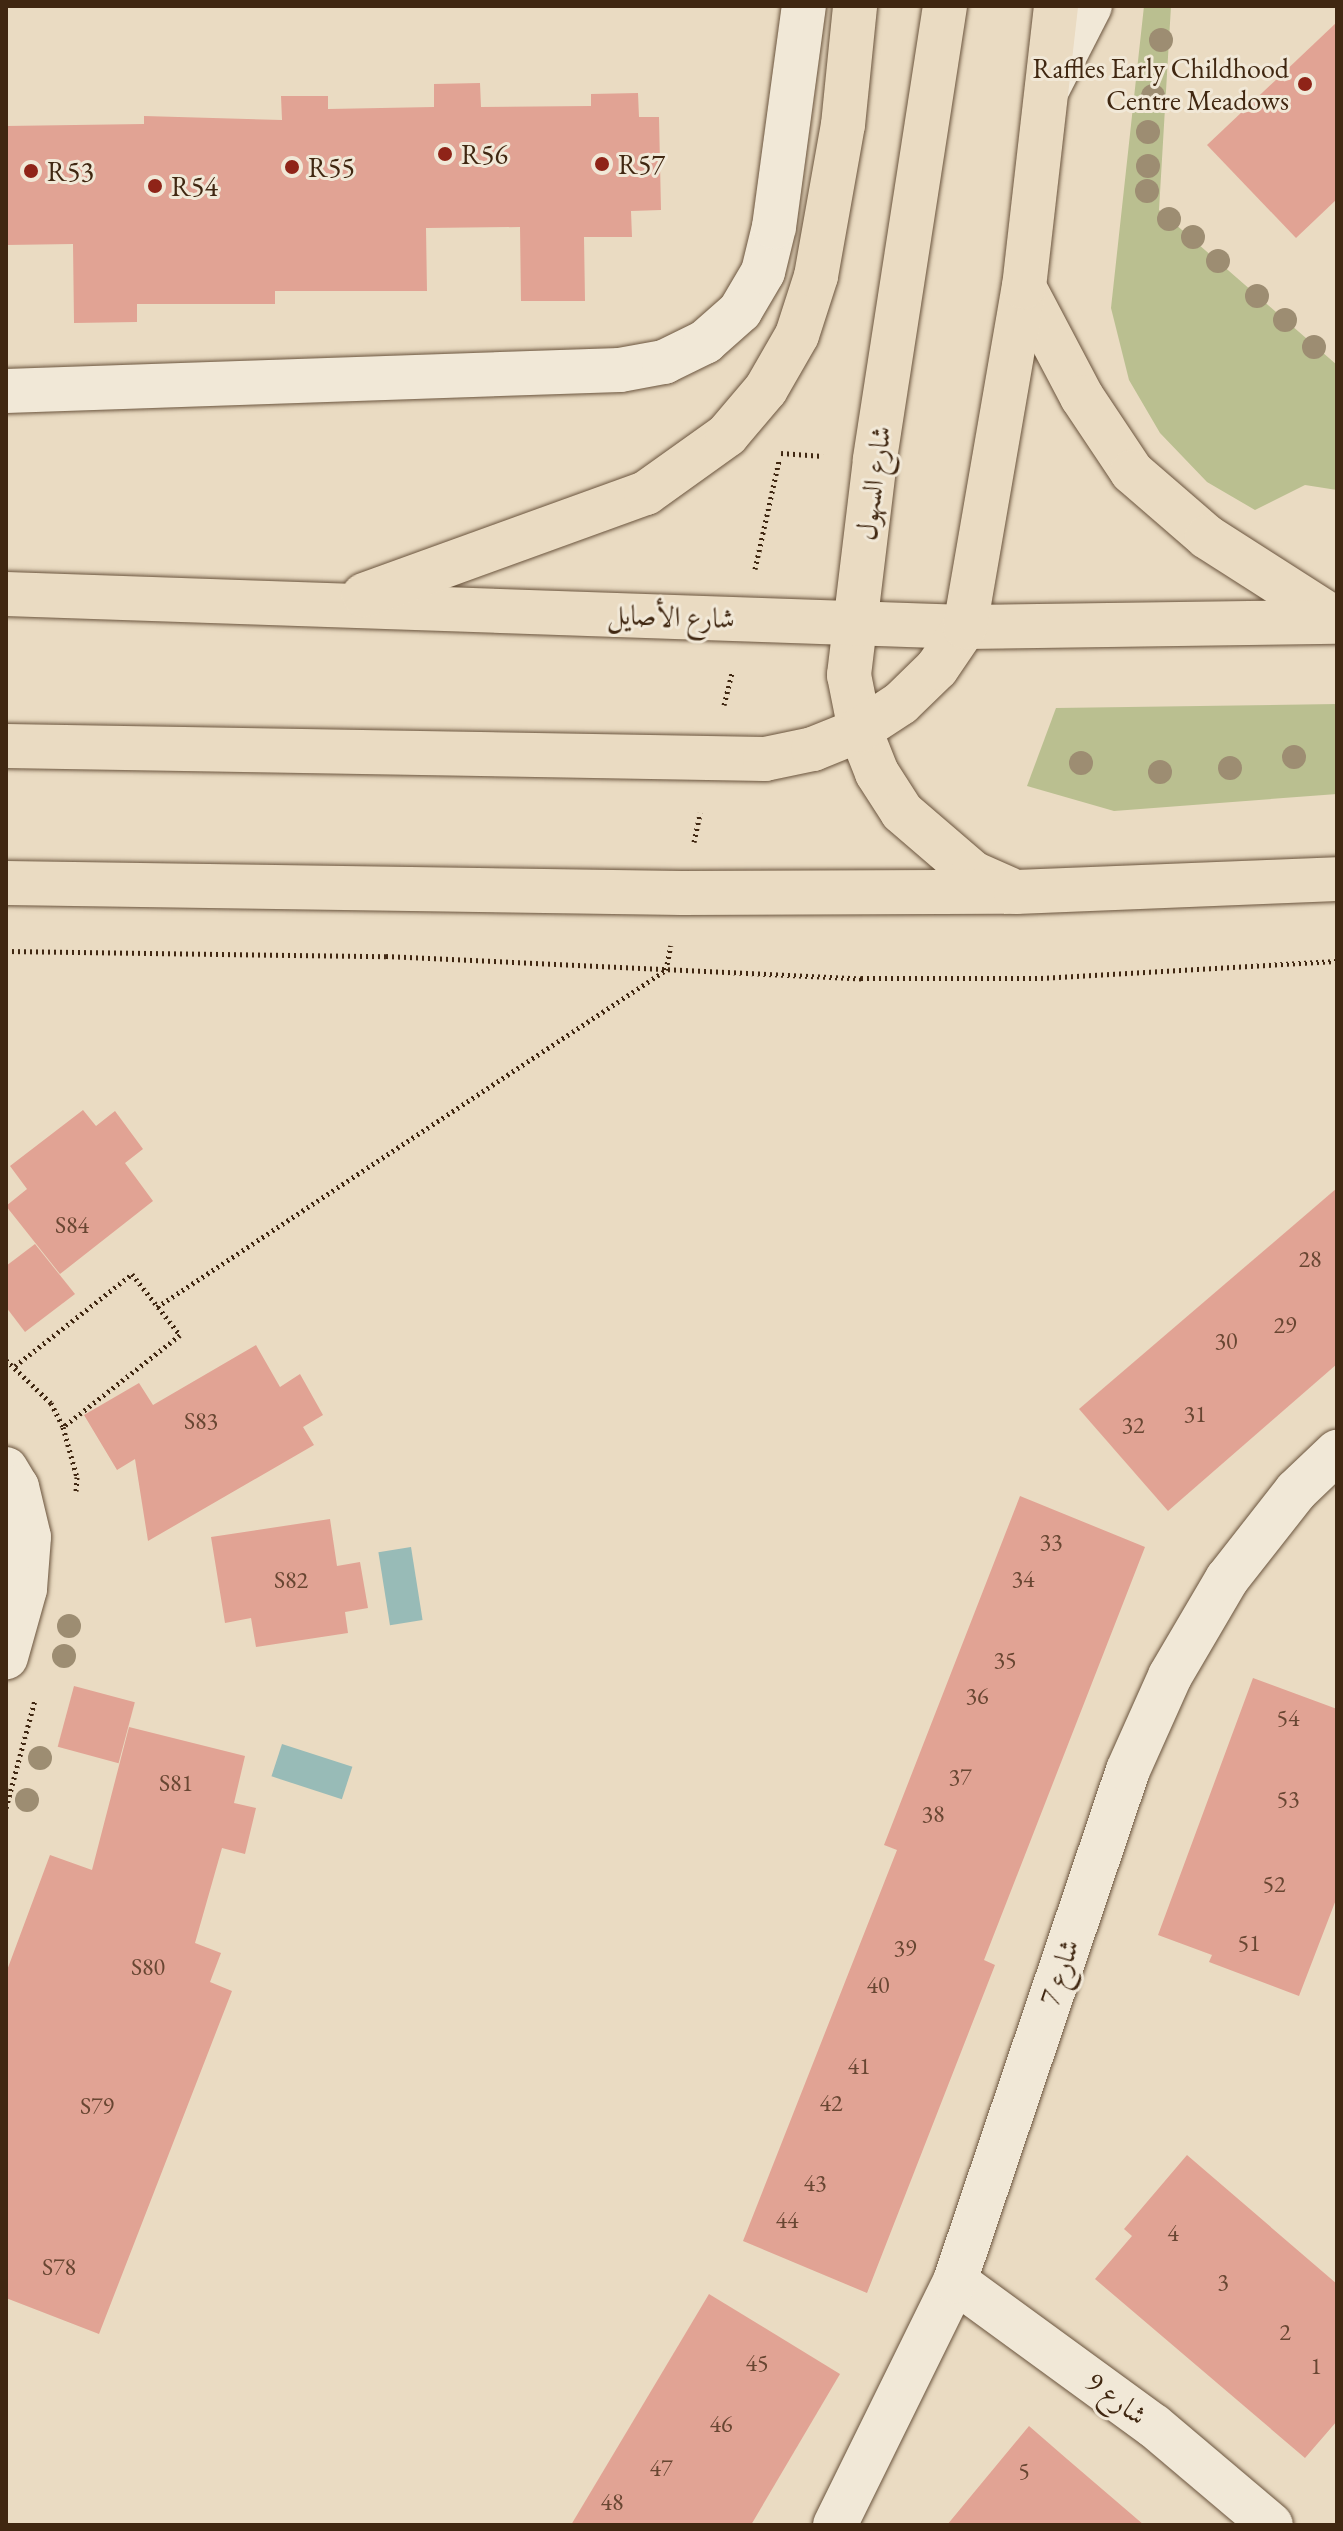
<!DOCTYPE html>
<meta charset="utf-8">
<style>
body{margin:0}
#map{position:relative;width:1343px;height:2531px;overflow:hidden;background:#eadbc2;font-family:"EB Garamond",Amiri,serif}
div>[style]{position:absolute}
.green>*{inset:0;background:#babf90}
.water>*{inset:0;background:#98bbb7;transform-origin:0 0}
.building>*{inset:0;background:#e1a394;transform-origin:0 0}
.path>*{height:5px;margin-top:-2.5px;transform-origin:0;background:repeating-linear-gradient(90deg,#402711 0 2px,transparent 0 6px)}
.roads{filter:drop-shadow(0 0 2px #6a543d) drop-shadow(0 0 2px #6a543d)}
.minor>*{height:44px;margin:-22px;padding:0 22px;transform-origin:22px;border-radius:22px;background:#f1e8d7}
.major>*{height:44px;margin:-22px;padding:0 22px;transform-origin:22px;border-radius:22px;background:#eadbc2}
.trees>*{width:24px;height:24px;margin:-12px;border-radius:50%;background:#9d8d72}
.dots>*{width:22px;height:22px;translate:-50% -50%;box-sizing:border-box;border:4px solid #f1e8d7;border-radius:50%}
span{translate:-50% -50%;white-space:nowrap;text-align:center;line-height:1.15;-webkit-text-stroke:6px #f1e8d7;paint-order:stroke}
.number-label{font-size:24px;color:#684632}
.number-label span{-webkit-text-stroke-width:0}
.poi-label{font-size:28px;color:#402711}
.right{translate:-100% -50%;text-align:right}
.left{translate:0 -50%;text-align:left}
.street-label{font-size:28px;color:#402711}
.frame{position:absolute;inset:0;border:8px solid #402711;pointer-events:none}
</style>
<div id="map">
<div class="green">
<i style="clip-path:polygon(1144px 6px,1171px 6px,1159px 210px,1337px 365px,1337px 490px,1305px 485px,1255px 510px,1207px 482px,1160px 433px,1129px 380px,1111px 308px)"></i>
<i style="clip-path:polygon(1337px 704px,1337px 794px,1114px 811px,1027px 786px,1056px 708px)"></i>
</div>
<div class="water">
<i style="left:411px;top:1547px;width:74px;height:33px;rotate:81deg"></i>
<i style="left:282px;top:1744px;width:74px;height:34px;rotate:18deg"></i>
</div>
<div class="building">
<i style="clip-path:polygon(1337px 22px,1337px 199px,1296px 238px,1207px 145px)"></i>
<i style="clip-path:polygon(480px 83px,481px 107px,591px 106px,591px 94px,638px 93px,639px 117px,659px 117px,661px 210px,631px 211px,632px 237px,584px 237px,585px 301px,521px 301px,520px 227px,426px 228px,427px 291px,275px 291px,275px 304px,137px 304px,137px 322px,74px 323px,73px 244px,6px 245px,6px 126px,144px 124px,144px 116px,282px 120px,281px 96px,328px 96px,328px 109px,434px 107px,434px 84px)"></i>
<i style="clip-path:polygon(83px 1110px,96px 1126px,115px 1111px,143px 1149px,125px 1163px,153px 1201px,60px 1274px,6px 1206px,27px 1189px,10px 1166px)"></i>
<i style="clip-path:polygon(1337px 1188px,1337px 1364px,1168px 1511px,1079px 1409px)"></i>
<i style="clip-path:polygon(35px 1244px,75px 1294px,25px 1332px,6px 1307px,6px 1266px)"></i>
<i style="clip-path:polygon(256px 1345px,280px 1387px,300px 1374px,323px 1415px,303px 1427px,314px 1445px,148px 1541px,135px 1459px,117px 1470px,84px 1415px,139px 1383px,153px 1405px)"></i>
<i style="clip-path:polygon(1020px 1496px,1145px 1547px,984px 1960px,995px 1965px,867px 2293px,743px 2241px,897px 1850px,884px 1845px)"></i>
<i style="clip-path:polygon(330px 1519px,337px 1566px,360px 1562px,368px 1608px,345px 1612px,348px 1633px,256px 1647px,251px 1618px,225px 1623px,211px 1537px)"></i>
<i style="clip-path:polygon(1253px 1678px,1337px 1709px,1337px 1897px,1299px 1996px,1209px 1962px,1212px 1955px,1158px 1935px)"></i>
<i style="left:74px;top:1686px;width:63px;height:63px;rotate:15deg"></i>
<i style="clip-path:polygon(129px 1727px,245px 1756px,234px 1803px,256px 1808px,245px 1854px,222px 1848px,195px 1943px,221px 1953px,210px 1982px,232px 1991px,99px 2334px,6px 2298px,6px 1973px,50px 1855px,92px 1870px)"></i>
<i style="clip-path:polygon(1187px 2155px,1337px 2284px,1337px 2421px,1305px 2458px,1095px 2279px,1132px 2236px,1124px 2229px)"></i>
<i style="clip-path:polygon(709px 2294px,840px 2374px,751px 2525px,571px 2525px)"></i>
<i style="clip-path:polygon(1029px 2426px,1067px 2459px,1144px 2525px,947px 2525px)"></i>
</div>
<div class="path">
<i style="left:781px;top:453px;width:42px;rotate:4.1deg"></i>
<i style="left:755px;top:569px;width:111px;rotate:-77.5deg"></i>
<i style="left:724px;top:705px;width:34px;rotate:-76deg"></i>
<i style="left:694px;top:842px;width:30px;rotate:-78deg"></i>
<i style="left:6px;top:951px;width:380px;rotate:0.8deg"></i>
<i style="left:386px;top:956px;width:476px;rotate:2.7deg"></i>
<i style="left:861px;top:978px;width:180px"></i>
<i style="left:1041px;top:978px;width:296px;rotate:-3.3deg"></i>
<i style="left:157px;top:1307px;width:610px;rotate:-33.51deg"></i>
<i style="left:666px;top:970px;width:25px;rotate:-79deg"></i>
<i style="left:6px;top:1360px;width:62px;rotate:43.7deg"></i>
<i style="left:51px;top:1403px;width:27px;rotate:63deg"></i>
<i style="left:63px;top:1427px;width:52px;rotate:74.4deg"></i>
<i style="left:77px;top:1477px;width:14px;rotate:94deg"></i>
<i style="left:15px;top:1366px;width:149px;rotate:-38.2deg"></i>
<i style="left:132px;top:1274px;width:78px;rotate:51.8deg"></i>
<i style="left:180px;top:1335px;width:149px;rotate:141.8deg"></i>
<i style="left:6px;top:1808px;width:112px;rotate:-75deg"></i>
</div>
<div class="roads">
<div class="minor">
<i style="left:1049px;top:86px;width:90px;rotate:-62.9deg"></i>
<i style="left:6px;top:391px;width:614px;rotate:-1.96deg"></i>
<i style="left:620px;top:370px;width:45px;rotate:-10.3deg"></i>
<i style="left:664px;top:362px;width:46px;rotate:-26deg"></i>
<i style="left:705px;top:342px;width:47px;rotate:-41.5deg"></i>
<i style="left:740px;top:311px;width:45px;rotate:-59.5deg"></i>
<i style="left:763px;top:272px;width:46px;rotate:-76.3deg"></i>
<i style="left:774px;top:227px;width:223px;rotate:-82.3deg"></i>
<i style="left:6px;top:1469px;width:21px;rotate:59deg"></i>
<i style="left:17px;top:1487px;width:51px;rotate:76.5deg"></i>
<i style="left:29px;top:1537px;width:52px;rotate:94.4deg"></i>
<i style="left:25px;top:1589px;width:71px;rotate:105.6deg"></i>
<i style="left:955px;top:2281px;width:246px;rotate:36.1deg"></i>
<i style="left:1154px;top:2426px;width:153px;rotate:40.2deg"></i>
<i style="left:835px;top:2525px;width:272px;rotate:-63.8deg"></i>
<i style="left:955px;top:2281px;width:539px;rotate:-71.3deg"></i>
<i style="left:1128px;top:1770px;width:103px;rotate:-65.9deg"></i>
<i style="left:1170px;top:1676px;width:113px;rotate:-59.6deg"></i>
<i style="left:1227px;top:1579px;width:112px;rotate:-51.9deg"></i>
<i style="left:1296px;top:1491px;width:57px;rotate:-43.6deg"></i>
</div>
<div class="major">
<i style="left:945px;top:6px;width:459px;rotate:98.8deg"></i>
<i style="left:875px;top:460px;width:217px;rotate:96.9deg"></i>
<i style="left:849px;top:675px;width:56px;rotate:78.7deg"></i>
<i style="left:860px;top:730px;width:46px;rotate:68.4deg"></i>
<i style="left:877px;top:773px;width:46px;rotate:57.3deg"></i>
<i style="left:902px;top:812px;width:94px;rotate:40.7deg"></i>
<i style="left:973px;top:873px;width:39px;rotate:24deg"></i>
<i style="left:1024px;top:287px;width:124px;rotate:62.2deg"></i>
<i style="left:1082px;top:397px;width:90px;rotate:56.3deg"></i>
<i style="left:1132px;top:472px;width:99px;rotate:40.9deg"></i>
<i style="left:1207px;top:537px;width:154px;rotate:32.6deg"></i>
<i style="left:6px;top:594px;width:960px;rotate:1.97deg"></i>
<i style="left:965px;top:627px;width:372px;rotate:-0.8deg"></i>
<i style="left:364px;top:595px;width:300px;rotate:-19.9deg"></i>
<i style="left:646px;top:493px;width:100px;rotate:-35.6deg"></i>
<i style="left:727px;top:435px;width:60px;rotate:-49.7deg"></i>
<i style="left:766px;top:389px;width:62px;rotate:-60.1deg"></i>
<i style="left:797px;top:335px;width:62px;rotate:-72.1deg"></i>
<i style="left:816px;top:276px;width:153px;rotate:-79.9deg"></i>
<i style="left:843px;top:125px;width:120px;rotate:-84.2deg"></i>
<i style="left:6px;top:746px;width:759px;rotate:0.98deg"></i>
<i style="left:765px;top:759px;width:49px;rotate:-11.8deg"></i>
<i style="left:813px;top:749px;width:51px;rotate:-22deg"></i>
<i style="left:860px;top:730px;width:49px;rotate:-33.4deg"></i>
<i style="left:901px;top:703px;width:50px;rotate:-44.2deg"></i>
<i style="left:937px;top:668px;width:50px;rotate:-55.7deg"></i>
<i style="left:965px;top:627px;width:345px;rotate:-80.2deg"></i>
<i style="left:1024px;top:287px;width:283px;rotate:-83.5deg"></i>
<i style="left:6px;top:883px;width:676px;rotate:0.85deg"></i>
<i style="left:682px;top:893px;width:334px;rotate:-0.2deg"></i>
<i style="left:1016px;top:892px;width:321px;rotate:-2.3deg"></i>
</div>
</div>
<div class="trees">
<i style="left:1161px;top:40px"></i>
<i style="left:1153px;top:96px"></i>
<i style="left:1148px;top:132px"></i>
<i style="left:1148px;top:166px"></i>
<i style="left:1147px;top:191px"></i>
<i style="left:1169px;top:219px"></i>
<i style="left:1193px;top:237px"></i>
<i style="left:1218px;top:261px"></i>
<i style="left:1257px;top:296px"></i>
<i style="left:1285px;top:320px"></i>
<i style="left:1314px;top:347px"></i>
<i style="left:1294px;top:757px"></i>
<i style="left:1081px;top:763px"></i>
<i style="left:1230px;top:768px"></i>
<i style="left:1160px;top:772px"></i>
<i style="left:69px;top:1626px"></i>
<i style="left:64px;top:1656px"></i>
<i style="left:40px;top:1758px"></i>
<i style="left:27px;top:1800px"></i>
</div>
<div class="dots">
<i style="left:1305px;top:84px;background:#8f2418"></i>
<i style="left:445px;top:154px;background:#8f2418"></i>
<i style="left:602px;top:164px;background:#8f2418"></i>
<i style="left:292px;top:167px;background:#8f2418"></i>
<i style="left:31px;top:171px;background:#8f2418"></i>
<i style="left:155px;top:186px;background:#8f2418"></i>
</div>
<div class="number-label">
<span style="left:72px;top:1225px">S84</span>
<span style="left:1310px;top:1259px">28</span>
<span style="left:1285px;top:1325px">29</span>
<span style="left:1226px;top:1341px">30</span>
<span style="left:1195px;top:1414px">31</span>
<span style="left:201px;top:1421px">S83</span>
<span style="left:1133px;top:1425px">32</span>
<span style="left:1051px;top:1542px">33</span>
<span style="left:1023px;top:1579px">34</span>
<span style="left:291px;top:1580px">S82</span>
<span style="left:1005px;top:1660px">35</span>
<span style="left:977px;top:1696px">36</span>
<span style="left:1288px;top:1718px">54</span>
<span style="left:960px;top:1777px">37</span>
<span style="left:176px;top:1783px">S81</span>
<span style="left:1288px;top:1799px">53</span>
<span style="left:933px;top:1814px">38</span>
<span style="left:1274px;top:1884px">52</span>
<span style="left:1249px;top:1943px">51</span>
<span style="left:905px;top:1948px">39</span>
<span style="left:148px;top:1967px">S80</span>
<span style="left:878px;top:1985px">40</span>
<span style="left:859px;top:2066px">41</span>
<span style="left:831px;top:2103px">42</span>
<span style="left:97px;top:2106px">S79</span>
<span style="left:815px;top:2183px">43</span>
<span style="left:787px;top:2220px">44</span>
<span style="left:1173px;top:2233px">4</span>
<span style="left:59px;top:2267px">S78</span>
<span style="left:1223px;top:2282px">3</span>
<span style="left:1285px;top:2332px">2</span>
<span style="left:757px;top:2363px">45</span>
<span style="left:1316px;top:2366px">1</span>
<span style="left:721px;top:2424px">46</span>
<span style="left:661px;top:2468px">47</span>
<span style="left:1024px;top:2471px">5</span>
<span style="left:612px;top:2502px">48</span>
</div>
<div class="poi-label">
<span class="right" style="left:1289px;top:84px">Raffles Early Childhood<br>Centre Meadows</span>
<span class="left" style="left:461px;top:154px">R56</span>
<span class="left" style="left:618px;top:164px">R57</span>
<span class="left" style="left:308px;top:167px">R55</span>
<span class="left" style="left:47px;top:171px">R53</span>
<span class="left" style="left:171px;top:186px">R54</span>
</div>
<div class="street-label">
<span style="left:873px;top:483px;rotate:-82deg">شارع السهول</span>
<span style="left:671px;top:616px;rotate:2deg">شارع الأصايل</span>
<span style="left:1059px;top:1972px;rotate:-71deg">شارع 7</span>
<span style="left:1117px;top:2398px;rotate:37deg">شارع 9</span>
</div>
<div class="frame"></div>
</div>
